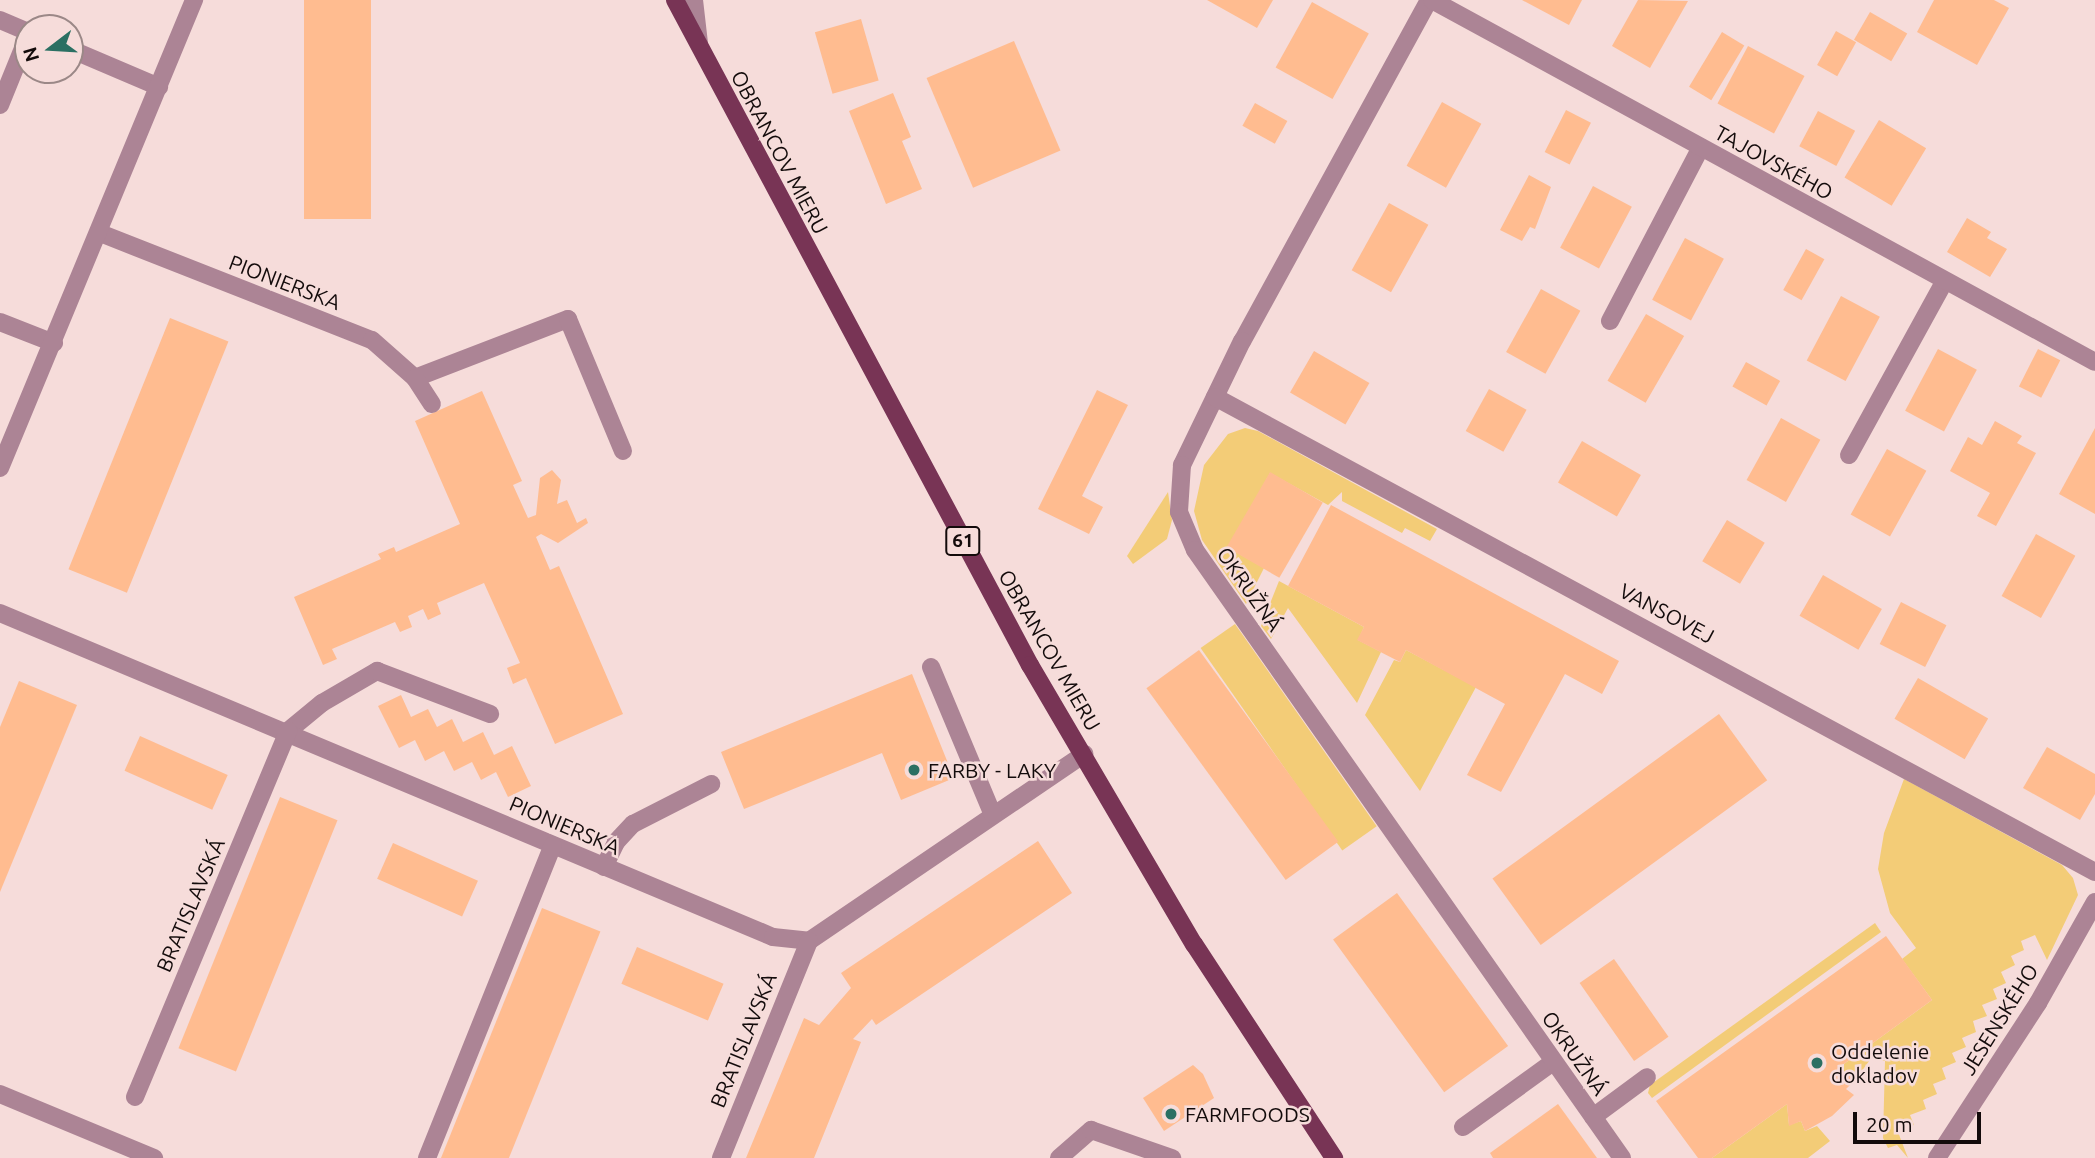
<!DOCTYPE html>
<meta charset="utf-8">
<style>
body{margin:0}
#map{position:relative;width:2095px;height:1158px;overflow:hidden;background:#f6dcda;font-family:Ubuntu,sans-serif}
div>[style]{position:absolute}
.green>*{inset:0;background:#f3cc77;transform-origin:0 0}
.building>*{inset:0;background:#ffbc90;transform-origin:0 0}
.lane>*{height:18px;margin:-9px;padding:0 9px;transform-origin:9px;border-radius:9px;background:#ac8495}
.street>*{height:18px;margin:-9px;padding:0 9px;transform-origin:9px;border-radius:9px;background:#ac8495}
.primary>*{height:18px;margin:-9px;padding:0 9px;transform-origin:9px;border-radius:9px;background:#783455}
.dots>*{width:19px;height:19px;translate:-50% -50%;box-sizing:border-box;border:4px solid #f6dcda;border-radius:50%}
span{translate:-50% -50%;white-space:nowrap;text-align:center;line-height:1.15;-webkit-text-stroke:5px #f6dcda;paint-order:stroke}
.shield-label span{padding:2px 5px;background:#f6dcda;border:2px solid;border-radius:5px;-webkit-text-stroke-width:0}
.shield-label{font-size:19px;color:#130b0b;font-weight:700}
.street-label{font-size:21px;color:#130b0b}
.poi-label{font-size:21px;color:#130b0b}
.left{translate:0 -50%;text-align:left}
.north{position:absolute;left:14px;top:14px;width:70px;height:70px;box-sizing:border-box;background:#f6dcda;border:2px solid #9b8887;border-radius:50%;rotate:253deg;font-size:19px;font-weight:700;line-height:28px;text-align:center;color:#130b0b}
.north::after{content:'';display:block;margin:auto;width:24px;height:32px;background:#2b7063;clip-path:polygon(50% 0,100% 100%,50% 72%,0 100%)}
.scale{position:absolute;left:1853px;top:1112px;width:128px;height:32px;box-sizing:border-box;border:4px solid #130b0b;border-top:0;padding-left:9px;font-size:21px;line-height:24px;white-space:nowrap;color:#130b0b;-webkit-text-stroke:5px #f6dcda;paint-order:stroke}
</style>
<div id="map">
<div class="green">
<i style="clip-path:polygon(1245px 428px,1258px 431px,1437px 529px,1430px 541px,1405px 528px,1402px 533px,1342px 501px,1342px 492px,1328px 505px,1270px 473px,1229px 548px,1264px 568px,1246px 604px,1202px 540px,1194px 511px,1204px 465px,1228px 434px)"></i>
<i style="clip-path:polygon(1168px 492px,1172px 520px,1167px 539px,1133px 564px,1127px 556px)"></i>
<i style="clip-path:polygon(1279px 581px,1364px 627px,1358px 640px,1381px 652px,1357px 703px,1288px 608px,1271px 639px,1261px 626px)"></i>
<i style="left:1235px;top:624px;width:247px;height:42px;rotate:55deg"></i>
<i style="clip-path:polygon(1406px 650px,1476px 687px,1420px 791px,1365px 715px,1394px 660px,1400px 662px)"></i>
<i style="clip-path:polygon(1904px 779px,2062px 865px,2073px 878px,2078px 895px,2047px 960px,2035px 935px,2021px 941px,2024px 950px,2011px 956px,2015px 965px,2001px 972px,2006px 983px,1993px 989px,1997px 999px,1982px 1005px,1987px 1016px,1973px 1021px,1976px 1032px,1962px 1038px,1966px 1047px,1952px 1053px,1956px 1062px,1942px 1068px,1946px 1079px,1933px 1084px,1937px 1094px,1923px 1100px,1926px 1109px,1910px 1115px,1914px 1125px,1898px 1132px,1908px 1158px,1897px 1145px,1888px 1148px,1883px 1138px,1885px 1061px,1872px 1057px,1856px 1079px,1837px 1069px,1932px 1000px,1902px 959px,1916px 948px,1890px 913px,1878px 869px,1884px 833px)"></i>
<i style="clip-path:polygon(1875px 923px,1881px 932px,1652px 1098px,1648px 1093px,1650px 1085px)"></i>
<i style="clip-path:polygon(1787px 1104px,1789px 1125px,1801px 1121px,1805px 1131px,1817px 1126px,1830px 1141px,1808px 1158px,1712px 1158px)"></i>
</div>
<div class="building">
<i style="left:304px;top:0;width:67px;height:219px"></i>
<i style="clip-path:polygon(1207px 0,1273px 0,1257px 28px)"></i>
<i style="clip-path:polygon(1522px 0,1582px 0,1569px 25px)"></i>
<i style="clip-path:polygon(1638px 0,1688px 1px,1650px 68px,1612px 46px)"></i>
<i style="clip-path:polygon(1934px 0,1994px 0,2009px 8px,1977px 65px,1917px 32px)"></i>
<i style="left:1312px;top:2px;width:65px;height:75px;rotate:29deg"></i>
<i style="left:1870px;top:12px;width:43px;height:32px;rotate:30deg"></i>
<i style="left:861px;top:19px;width:64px;height:48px;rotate:74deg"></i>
<i style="left:1836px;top:31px;width:23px;height:39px;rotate:29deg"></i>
<i style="left:1722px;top:32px;width:26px;height:64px;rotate:31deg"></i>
<i style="left:1014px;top:41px;width:119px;height:95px;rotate:67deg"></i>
<i style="left:1748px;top:46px;width:64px;height:65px;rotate:28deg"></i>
<i style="clip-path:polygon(893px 93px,911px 137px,902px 141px,922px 189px,886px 204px,849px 111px)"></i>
<i style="left:1442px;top:102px;width:45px;height:73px;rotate:29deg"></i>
<i style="left:1255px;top:103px;width:37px;height:26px;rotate:29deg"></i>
<i style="left:1566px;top:110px;width:28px;height:47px;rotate:27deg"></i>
<i style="left:1818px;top:111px;width:42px;height:40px;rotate:28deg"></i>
<i style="left:1879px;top:120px;width:55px;height:67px;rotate:31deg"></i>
<i style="clip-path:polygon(1529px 175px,1551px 187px,1535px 229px,1530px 227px,1522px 241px,1500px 230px)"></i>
<i style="left:1593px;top:186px;width:44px;height:70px;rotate:28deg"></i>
<i style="left:1389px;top:203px;width:45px;height:77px;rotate:29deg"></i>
<i style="clip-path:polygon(1967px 218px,1991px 232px,1987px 238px,2007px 249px,1990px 277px,1947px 252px)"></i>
<i style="left:1685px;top:238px;width:44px;height:70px;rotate:28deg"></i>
<i style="left:1806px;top:249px;width:21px;height:47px;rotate:29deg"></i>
<i style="left:1541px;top:289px;width:45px;height:72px;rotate:29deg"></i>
<i style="left:1841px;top:296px;width:44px;height:73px;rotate:28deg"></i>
<i style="left:1646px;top:314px;width:44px;height:77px;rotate:30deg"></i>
<i style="left:170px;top:318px;width:63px;height:271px;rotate:22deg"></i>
<i style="left:1938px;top:349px;width:44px;height:70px;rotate:28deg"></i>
<i style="left:2038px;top:349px;width:25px;height:42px;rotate:27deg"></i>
<i style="left:1314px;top:351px;width:64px;height:48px;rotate:30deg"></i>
<i style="left:1746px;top:362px;width:39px;height:28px;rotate:29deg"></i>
<i style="left:1489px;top:389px;width:43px;height:48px;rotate:29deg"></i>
<i style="clip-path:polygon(1097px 390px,1128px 405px,1082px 496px,1103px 507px,1089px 534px,1038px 509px)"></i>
<i style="clip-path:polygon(482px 391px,522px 481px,513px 485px,528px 518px,536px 515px,540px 478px,552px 470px,561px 480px,557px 504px,567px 500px,577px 523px,586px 518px,588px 523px,558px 543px,541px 534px,536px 537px,550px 570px,559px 566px,623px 714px,555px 744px,526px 678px,513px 684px,507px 668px,520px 663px,484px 583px,437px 603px,441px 614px,428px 620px,423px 609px,408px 616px,412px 627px,400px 632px,395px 622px,332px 649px,337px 659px,323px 665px,294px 597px,381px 559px,378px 554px,394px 547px,396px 552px,460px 524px,415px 421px)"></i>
<i style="left:1781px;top:418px;width:45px;height:71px;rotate:29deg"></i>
<i style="clip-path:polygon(1995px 421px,2022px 436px,2017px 443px,2036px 453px,1996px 526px,1977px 516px,1990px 493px,1950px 471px,1968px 437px,1982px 445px)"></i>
<i style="clip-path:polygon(2095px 428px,2095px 514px,2059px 494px)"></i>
<i style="left:1582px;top:441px;width:68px;height:48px;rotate:30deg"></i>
<i style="left:1887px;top:449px;width:45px;height:75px;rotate:29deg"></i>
<i style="left:1270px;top:472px;width:61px;height:87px;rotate:30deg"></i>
<i style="clip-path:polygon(1331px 505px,1619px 661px,1602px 694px,1565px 674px,1501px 792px,1467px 775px,1505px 704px,1406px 650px,1400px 662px,1357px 640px,1364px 627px,1288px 586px)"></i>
<i style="left:1727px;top:520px;width:44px;height:48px;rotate:31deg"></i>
<i style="left:2036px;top:534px;width:45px;height:71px;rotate:29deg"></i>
<i style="left:1823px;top:575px;width:68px;height:47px;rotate:30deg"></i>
<i style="left:1901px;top:602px;width:51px;height:47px;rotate:27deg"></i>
<i style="left:1199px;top:650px;width:237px;height:65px;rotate:54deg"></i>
<i style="clip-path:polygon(912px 674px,954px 778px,901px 800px,882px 753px,744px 809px,721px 752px)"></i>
<i style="left:1918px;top:678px;width:81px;height:47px;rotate:30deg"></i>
<i style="clip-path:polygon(19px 681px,77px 705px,0 892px,0 727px)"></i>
<i style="clip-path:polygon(401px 695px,411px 717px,428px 709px,437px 727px,452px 719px,463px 742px,483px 732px,494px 755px,512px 746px,531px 786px,508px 797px,496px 772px,481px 780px,472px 762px,454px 771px,444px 751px,425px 761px,415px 740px,399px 748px,378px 706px)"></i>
<i style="left:1719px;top:714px;width:82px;height:280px;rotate:54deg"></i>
<i style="left:140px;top:736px;width:96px;height:38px;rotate:24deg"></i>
<i style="clip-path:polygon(2047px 747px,2095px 774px,2095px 794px,2080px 820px,2023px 788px)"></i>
<i style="left:280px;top:797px;width:62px;height:271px;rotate:22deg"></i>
<i style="clip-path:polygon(1038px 841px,1072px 893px,876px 1025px,872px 1019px,853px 1039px,861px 1042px,814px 1158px,746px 1158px,804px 1018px,819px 1025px,851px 988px,841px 973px)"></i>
<i style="left:393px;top:843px;width:93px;height:39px;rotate:24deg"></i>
<i style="left:1397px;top:893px;width:189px;height:79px;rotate:54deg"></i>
<i style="left:542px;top:908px;width:63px;height:270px;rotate:22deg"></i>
<i style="clip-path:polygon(1886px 936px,1932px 1000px,1837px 1069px,1856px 1079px,1846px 1089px,1854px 1095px,1832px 1116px,1805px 1131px,1801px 1121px,1789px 1126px,1787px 1104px,1712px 1158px,1698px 1158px,1656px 1101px)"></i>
<i style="left:637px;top:947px;width:94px;height:40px;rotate:23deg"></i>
<i style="left:1614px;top:959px;width:95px;height:42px;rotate:55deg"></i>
<i style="clip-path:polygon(1193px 1065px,1203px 1074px,1214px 1098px,1164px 1131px,1143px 1098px)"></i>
<i style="clip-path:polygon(1558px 1104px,1597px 1158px,1493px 1158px,1490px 1153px)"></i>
</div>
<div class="lane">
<i style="left:1610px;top:321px;width:196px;rotate:-62.4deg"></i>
<i style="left:415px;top:378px;width:164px;rotate:-21.1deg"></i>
<i style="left:568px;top:319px;width:143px;rotate:67.4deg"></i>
<i style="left:1849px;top:455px;width:197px;rotate:-61.2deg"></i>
<i style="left:288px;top:731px;width:44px;rotate:-39.5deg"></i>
<i style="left:322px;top:703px;width:64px;rotate:-30.2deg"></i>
<i style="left:377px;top:671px;width:121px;rotate:20.8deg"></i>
<i style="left:604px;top:867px;width:28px;rotate:-64deg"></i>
<i style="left:616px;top:842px;width:25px;rotate:-47deg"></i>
<i style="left:633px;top:824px;width:88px;rotate:-27.1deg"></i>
<i style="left:1593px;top:1117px;width:67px;rotate:-36.5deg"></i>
<i style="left:1463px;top:1127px;width:111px;rotate:-35.8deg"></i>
<i style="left:1059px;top:1158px;width:43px;rotate:-41.2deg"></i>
<i style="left:1091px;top:1130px;width:86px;rotate:19.1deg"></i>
</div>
<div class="street">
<i style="left:694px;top:0;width:43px;rotate:83.4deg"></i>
<i style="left:1429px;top:0;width:389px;rotate:118.7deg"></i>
<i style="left:1242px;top:341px;width:138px;rotate:115.8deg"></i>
<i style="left:1182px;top:465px;width:47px;rotate:93.7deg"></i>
<i style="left:1179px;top:512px;width:41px;rotate:67.2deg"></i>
<i style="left:1195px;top:550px;width:743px;rotate:54.92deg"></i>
<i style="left:1432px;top:0;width:755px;rotate:28.63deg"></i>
<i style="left:0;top:20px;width:30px;rotate:23deg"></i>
<i style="left:70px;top:49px;width:97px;rotate:23.1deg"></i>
<i style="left:0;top:105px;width:74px;rotate:-67.9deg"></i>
<i style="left:100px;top:233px;width:292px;rotate:21.5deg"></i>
<i style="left:372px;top:340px;width:57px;rotate:41.5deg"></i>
<i style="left:415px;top:378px;width:31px;rotate:57deg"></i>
<i style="left:0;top:322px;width:58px;rotate:21.3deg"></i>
<i style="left:1215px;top:397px;width:1000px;rotate:28.36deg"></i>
<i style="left:0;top:468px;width:507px;rotate:-67.48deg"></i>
<i style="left:0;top:613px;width:838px;rotate:22.74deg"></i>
<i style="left:773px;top:937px;width:36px;rotate:6deg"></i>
<i style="left:809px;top:941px;width:333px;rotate:-34.2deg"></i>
<i style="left:931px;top:667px;width:160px;rotate:67.3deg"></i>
<i style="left:0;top:1094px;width:167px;rotate:22.6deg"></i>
<i style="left:135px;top:1097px;width:397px;rotate:-67.3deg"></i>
<i style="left:427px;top:1158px;width:337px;rotate:-68.1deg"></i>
<i style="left:721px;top:1158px;width:234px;rotate:-67.9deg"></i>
<i style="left:1937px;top:1158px;width:185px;rotate:-56.9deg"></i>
<i style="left:2038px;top:1003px;width:116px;rotate:-60.6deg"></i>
</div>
<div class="primary">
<i style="left:675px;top:0;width:754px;rotate:61.91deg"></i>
<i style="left:1030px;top:665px;width:324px;rotate:59.6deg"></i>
<i style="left:1194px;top:944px;width:256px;rotate:56.8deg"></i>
</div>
<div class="dots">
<i style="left:914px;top:770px;background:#2b7063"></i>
<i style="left:1817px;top:1063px;background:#2b7063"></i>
<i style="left:1171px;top:1114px;background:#2b7063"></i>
</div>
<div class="shield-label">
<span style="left:963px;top:541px">61</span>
</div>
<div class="street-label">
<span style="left:780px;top:152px;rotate:62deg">OBRANCOV MIERU</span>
<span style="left:1774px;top:162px;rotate:29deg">TAJOVSKÉHO</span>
<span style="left:285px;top:282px;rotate:21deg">PIONIERSKA</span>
<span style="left:1250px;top:589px;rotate:55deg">OKRUŽNÁ</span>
<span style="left:1667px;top:613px;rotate:28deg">VANSOVEJ</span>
<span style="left:1050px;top:650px;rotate:60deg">OBRANCOV MIERU</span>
<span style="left:565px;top:825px;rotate:23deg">PIONIERSKA</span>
<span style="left:190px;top:905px;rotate:-67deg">BRATISLAVSKÁ</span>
<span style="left:1999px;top:1019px;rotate:-58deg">JESENSKÉHO</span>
<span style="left:743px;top:1040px;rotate:-68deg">BRATISLAVSKÁ</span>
<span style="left:1575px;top:1053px;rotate:55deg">OKRUŽNÁ</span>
</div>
<div class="poi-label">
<span class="left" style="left:928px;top:770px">FARBY - LAKY</span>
<span class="left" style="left:1831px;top:1063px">Oddelenie<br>dokladov</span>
<span class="left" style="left:1185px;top:1114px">FARMFOODS</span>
</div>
<div class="north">N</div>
<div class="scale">20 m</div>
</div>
